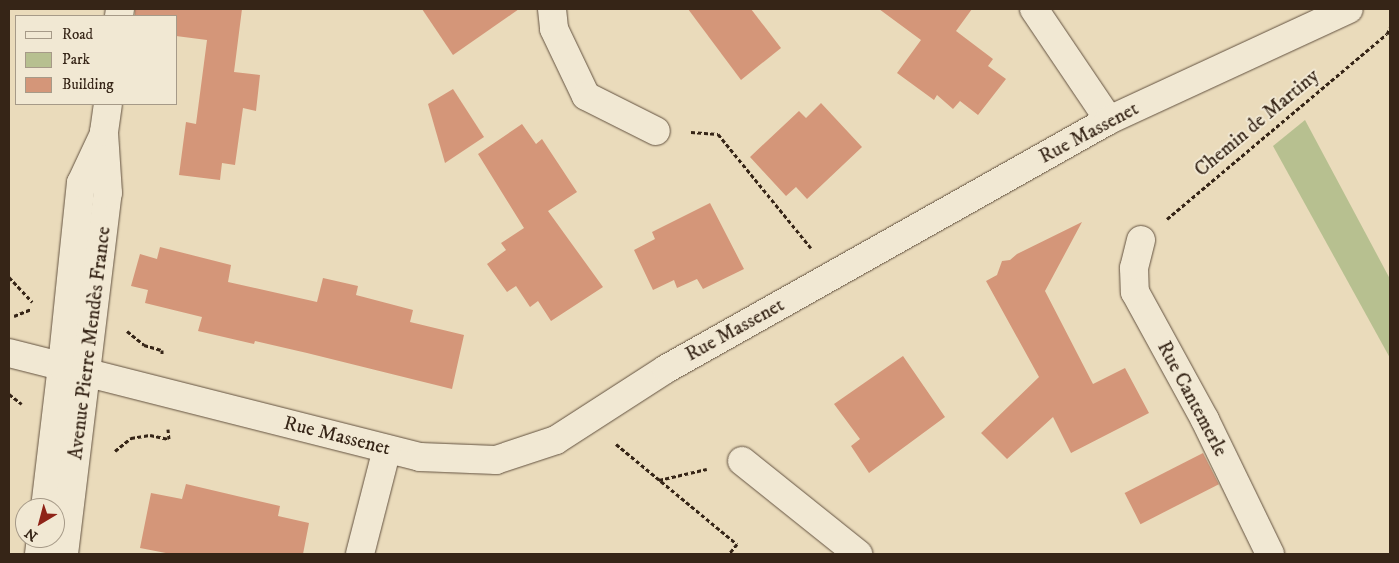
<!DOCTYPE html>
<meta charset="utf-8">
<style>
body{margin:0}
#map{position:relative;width:1399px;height:563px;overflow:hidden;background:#eadbbb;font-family:"IM FELL DW Pica",serif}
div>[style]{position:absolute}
.green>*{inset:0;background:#b7c090}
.building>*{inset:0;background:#d49679;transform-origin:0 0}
.path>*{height:3px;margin-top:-1.5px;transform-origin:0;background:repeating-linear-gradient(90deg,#362517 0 4px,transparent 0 6.5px)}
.roads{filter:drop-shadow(0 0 1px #635240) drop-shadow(0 0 1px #635240)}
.minor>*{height:28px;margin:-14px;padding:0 14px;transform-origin:14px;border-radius:14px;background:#f1e8d3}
.tertiary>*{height:28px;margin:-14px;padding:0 14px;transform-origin:14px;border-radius:14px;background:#f1e8d3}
span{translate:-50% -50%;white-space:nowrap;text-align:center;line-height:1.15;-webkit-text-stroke:4px #f1e8d3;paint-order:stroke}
.street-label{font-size:20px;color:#362517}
.frame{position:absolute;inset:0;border:10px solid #362517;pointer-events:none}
.legend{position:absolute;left:15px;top:15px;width:162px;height:90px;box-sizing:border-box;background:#f1e8d3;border:1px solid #a69a88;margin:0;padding:6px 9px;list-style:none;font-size:15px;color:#362517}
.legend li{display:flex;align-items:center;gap:10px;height:25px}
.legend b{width:25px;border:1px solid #a69a88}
.north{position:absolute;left:15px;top:498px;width:50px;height:50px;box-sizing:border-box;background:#f1e8d3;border:1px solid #a69a88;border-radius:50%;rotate:217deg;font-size:14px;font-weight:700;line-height:20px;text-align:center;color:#362517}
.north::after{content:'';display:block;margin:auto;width:18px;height:22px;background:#8f2418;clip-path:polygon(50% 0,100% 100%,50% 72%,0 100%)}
</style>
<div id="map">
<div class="green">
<i style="clip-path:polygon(1305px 120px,1390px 279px,1390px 358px,1273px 146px)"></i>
</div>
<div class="building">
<i style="clip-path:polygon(135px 9px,242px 9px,234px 72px,260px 75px,256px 111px,243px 108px,235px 165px,222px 163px,220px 180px,179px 175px,186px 122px,196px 124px,207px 40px,176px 36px,176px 16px,135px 16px)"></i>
<i style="clip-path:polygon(422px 9px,519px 9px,453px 55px)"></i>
<i style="clip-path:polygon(688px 9px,751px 9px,781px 48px,741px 80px)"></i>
<i style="clip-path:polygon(879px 9px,972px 9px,956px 31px,993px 59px,988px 66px,1006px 79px,978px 115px,960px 101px,953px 109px,937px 95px,934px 100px,897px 73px,921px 40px)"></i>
<i style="clip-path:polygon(453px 89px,484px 137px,445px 163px,428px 104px)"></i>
<i style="clip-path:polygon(821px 103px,862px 147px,807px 199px,796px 187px,786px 196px,750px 157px,799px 111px,806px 118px)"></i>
<i style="clip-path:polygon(522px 124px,536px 144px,542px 139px,577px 192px,548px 211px,603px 287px,551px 321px,538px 301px,530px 307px,516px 286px,507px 292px,487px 264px,506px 250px,501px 243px,524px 228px,478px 154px)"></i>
<i style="clip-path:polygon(710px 203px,744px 269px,703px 289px,697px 279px,677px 288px,674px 280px,653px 290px,634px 250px,655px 239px,652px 232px)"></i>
<i style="clip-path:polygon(1082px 222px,1045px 291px,1093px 384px,1125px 368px,1149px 413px,1071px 453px,1053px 417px,1007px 459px,981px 433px,1039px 377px,986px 281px,997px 275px,1002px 261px,1010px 260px,1017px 254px)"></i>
<i style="clip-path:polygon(160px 247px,231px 265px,228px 282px,317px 302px,323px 278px,358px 286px,356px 295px,413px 310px,410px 322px,464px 335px,452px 389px,307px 353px,255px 341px,254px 344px,198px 331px,202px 317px,145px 303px,148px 290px,131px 286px,140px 254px,157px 259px)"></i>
<i style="clip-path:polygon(903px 356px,945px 417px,869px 473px,851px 446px,860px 439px,834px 404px)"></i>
<i style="left:1203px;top:453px;width:35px;height:88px;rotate:63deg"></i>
<i style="clip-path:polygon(186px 484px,280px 506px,278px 516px,309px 523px,303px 554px,171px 554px,140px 548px,151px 493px,182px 499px)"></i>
</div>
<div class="path">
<i style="left:691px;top:132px;width:27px;rotate:4deg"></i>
<i style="left:718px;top:134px;width:147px;rotate:50.8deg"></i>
<i style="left:1167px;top:219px;width:287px;rotate:-40.1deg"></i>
<i style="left:1387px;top:34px;width:7px;rotate:-63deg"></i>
<i style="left:9px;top:277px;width:34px;rotate:47deg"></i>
<i style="left:14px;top:316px;width:18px;rotate:-22deg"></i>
<i style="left:127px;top:331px;width:22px;rotate:39deg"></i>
<i style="left:144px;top:345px;width:19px;rotate:16deg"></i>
<i style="left:162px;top:350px;width:6px;rotate:90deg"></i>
<i style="left:9px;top:394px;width:16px;rotate:38deg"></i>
<i style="left:616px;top:444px;width:157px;rotate:39.6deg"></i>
<i style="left:737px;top:544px;width:13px;rotate:129deg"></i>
<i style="left:115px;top:451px;width:21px;rotate:-39deg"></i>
<i style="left:131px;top:438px;width:19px;rotate:-9deg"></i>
<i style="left:150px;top:435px;width:19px;rotate:12deg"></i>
<i style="left:169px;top:439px;width:10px;rotate:-96deg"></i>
<i style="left:659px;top:480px;width:49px;rotate:-12.9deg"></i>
</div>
<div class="roads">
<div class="minor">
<i style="left:552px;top:9px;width:20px;rotate:84deg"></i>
<i style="left:554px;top:29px;width:74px;rotate:64.5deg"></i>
<i style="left:586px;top:96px;width:78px;rotate:26.6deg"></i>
<i style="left:1034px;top:9px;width:134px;rotate:56deg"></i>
<i style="left:1141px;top:240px;width:29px;rotate:104deg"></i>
<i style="left:1134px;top:268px;width:24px;rotate:88deg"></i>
<i style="left:1135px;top:292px;width:146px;rotate:61.3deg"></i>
<i style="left:1205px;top:420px;width:149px;rotate:64.1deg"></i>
<i style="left:9px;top:353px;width:424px;rotate:14.2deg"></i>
<i style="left:420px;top:457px;width:76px;rotate:2.3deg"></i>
<i style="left:496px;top:460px;width:63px;rotate:-18.4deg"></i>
<i style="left:556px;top:440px;width:131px;rotate:-32.8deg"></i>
<i style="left:666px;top:369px;width:508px;rotate:-29.34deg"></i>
<i style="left:1109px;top:120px;width:264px;rotate:-24.8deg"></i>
<i style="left:742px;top:461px;width:149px;rotate:38.7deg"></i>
<i style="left:360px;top:554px;width:108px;rotate:-75.6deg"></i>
</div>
<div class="tertiary">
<i style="left:119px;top:16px;width:7px;rotate:-82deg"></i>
<i style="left:45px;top:508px;width:143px;rotate:-83.2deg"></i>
<i style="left:62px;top:366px;width:184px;rotate:-84.1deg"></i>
<i style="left:81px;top:183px;width:52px;rotate:-64.9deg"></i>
<i style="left:39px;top:554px;width:16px;rotate:-83deg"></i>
<i style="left:64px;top:554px;width:364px;rotate:-83.1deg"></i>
<i style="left:108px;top:193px;width:61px;rotate:-93.8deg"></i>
<i style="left:104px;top:132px;width:28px;rotate:-82deg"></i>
</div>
</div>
<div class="street-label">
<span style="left:1257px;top:123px;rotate:-40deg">Chemin de Martiny</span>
<span style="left:1089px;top:133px;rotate:-28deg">Rue Massenet</span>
<span style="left:735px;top:330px;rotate:-29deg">Rue Massenet</span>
<span style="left:90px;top:343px;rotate:-83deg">Avenue Pierre Mendès France</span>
<span style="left:1192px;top:399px;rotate:62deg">Rue Cantemerle</span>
<span style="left:337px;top:436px;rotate:14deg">Rue Massenet</span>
</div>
<div class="frame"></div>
<ul class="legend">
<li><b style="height:6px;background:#f1e8d3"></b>Road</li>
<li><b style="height:14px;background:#b7c090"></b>Park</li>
<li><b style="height:14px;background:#d49679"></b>Building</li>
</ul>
<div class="north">N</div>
</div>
